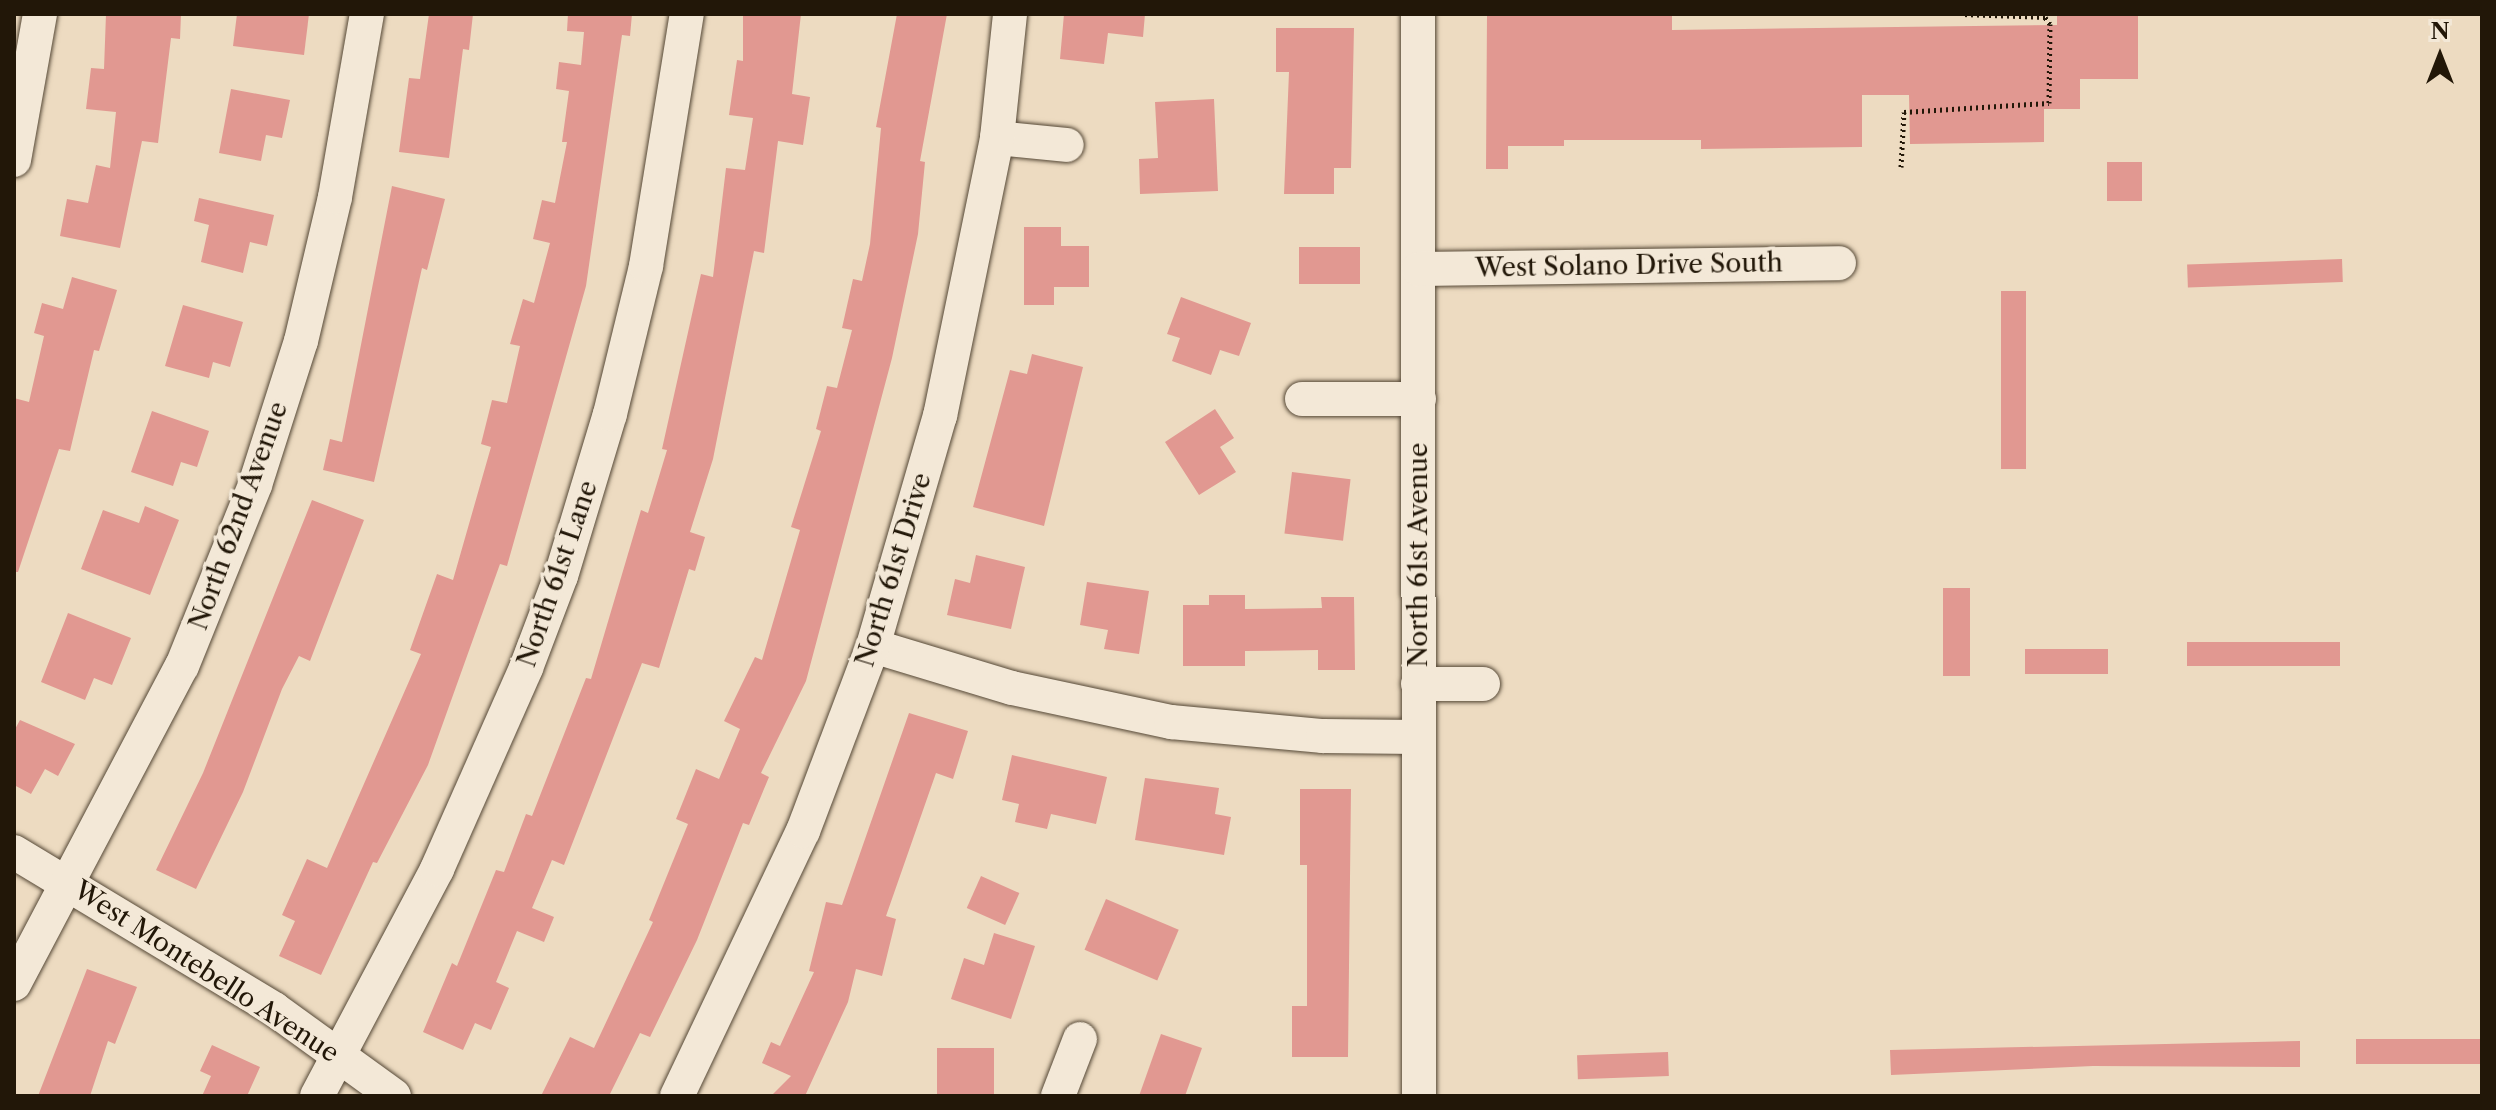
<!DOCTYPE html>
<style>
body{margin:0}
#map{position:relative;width:2496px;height:1110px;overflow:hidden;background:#eddbc1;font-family:"Libre Caslon Text",serif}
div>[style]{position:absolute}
.building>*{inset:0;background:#e19891;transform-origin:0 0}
.path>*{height:5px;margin-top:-2.5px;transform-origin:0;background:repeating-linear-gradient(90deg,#221708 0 2px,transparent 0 6px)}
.roads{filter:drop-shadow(0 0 2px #554836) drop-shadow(0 0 2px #554836)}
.minor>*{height:34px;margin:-17px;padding:0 17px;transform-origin:17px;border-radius:17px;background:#f3e8d7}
span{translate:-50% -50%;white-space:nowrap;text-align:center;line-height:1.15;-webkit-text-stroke:7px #f3e8d7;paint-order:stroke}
.street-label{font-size:26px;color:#221708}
.frame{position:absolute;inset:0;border:16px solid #221708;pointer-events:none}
.north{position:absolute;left:2400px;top:16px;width:80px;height:80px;-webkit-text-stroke:6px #f3e8d7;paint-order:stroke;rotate:0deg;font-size:22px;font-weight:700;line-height:32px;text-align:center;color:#221708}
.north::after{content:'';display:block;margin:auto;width:28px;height:36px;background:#221708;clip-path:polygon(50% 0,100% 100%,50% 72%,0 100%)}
</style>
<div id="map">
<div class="building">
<i style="clip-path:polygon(106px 14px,181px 14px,180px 39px,171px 38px,158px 143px,142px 141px,120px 248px,60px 236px,67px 199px,88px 203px,96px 165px,110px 168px,116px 112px,86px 109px,91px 68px,104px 69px)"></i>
<i style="clip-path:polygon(237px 14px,309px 14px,304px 55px,233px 46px)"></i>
<i style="clip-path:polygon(429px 14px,473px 14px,469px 50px,463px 49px,449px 158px,399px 152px,409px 78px,420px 79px)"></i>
<i style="clip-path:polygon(568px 14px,632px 14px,630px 36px,622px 35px,586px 286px,507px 566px,500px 564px,428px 765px,377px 863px,373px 862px,321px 975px,279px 956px,295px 921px,282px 915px,307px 859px,327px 868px,421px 654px,410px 650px,437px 574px,453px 580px,491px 447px,481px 444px,492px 400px,507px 403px,520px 346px,510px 344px,523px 299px,534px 303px,550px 243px,533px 239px,542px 200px,555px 203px,567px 142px,562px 142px,569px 91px,556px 89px,559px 62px,581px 65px,584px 32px,567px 31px)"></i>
<i style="clip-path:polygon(743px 14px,801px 14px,792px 94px,810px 97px,803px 145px,778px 141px,764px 253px,754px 251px,713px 459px,690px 532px,705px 537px,695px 571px,689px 569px,659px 668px,642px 663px,564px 865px,552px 860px,532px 908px,554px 917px,544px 942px,517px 931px,496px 982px,509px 988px,491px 1030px,475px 1023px,463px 1050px,423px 1032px,452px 963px,457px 966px,496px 870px,504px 872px,526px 814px,532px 816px,586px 678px,591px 679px,641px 510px,648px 513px,667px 450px,662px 449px,701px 274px,713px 277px,726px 168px,745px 170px,753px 118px,729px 115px,737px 60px,743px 61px)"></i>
<i style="clip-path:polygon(897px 14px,947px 14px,920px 161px,925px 162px,918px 234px,892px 358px,806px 681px,761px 773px,769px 777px,749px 825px,743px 823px,697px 940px,650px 1037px,640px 1033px,609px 1096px,541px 1096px,570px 1037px,594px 1048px,653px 922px,649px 920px,688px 824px,676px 819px,696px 769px,719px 779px,740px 729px,724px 721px,755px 657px,762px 660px,800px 530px,791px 527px,821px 431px,816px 429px,827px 386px,837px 388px,852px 330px,842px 328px,853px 279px,862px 281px,870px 244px,881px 128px,876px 127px)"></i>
<i style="clip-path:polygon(1064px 14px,1145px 14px,1143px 37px,1108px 33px,1104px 64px,1060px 59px)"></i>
<i style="clip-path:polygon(1487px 14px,1672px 14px,1672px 30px,2057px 25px,2057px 16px,2138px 14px,2138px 79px,2080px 79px,2080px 109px,2044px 109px,2044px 142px,1910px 144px,1909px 95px,1862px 95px,1862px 147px,1701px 149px,1701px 140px,1564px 140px,1564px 146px,1508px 146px,1508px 169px,1486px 169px)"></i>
<i style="clip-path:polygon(1276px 28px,1354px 28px,1351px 168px,1334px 168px,1334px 194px,1284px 194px,1289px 72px,1276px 72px)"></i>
<i style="clip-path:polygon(231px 89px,290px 100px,282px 138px,266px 135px,261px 161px,219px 153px)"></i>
<i style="clip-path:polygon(1214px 99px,1218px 191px,1140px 194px,1139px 159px,1158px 158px,1155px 102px)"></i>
<i style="left:2107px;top:162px;width:35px;height:39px"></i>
<i style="clip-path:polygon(392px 186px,445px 199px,427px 270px,422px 268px,374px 482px,323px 470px,330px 439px,342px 442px)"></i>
<i style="clip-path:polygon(199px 198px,274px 215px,267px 246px,250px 242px,243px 273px,201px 262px,209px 225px,194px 221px)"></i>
<i style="clip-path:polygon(1024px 227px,1061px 227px,1061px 246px,1089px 246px,1089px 287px,1054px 287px,1054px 305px,1024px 305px)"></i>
<i style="left:1299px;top:247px;width:61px;height:37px"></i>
<i style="left:2342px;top:259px;width:23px;height:155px;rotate:88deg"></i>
<i style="clip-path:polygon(72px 277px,117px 290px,99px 351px,94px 350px,70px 451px,59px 449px,18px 572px,14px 572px,14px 398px,29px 402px,44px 336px,34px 333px,42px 303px,63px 309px)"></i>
<i style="left:2001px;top:291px;width:25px;height:178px"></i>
<i style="clip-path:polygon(1181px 297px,1251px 323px,1239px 356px,1220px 350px,1211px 375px,1172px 361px,1180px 338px,1167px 334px)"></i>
<i style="clip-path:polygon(183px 305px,243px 322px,230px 367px,213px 362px,209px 378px,165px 366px)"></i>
<i style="clip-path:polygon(1032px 354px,1083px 367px,1044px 526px,973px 507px,1010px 370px,1027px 374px)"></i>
<i style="clip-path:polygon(1215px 409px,1234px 438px,1220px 447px,1236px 472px,1199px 495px,1165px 442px)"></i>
<i style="clip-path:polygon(152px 411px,209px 431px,197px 467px,181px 462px,173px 486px,131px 472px)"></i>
<i style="left:1292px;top:472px;width:59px;height:62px;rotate:7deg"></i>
<i style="clip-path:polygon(312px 500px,364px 520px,310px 661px,299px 656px,282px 689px,243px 792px,196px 889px,156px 870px,203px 773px)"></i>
<i style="clip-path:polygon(145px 506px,179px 520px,150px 595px,81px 569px,103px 510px,139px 523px)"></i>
<i style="clip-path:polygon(976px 555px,1025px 567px,1011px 629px,947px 615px,955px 579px,970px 583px)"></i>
<i style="clip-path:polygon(1087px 582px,1149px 591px,1139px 654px,1104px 649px,1108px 630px,1080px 625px)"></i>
<i style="left:1943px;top:588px;width:27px;height:88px"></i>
<i style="clip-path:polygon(1209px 595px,1245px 595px,1245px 609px,1322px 608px,1321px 597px,1354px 597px,1355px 670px,1318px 670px,1318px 650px,1245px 651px,1245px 666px,1183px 666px,1183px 605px,1209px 605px)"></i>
<i style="clip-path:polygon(68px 613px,131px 638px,112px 685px,94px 678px,85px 700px,41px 682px)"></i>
<i style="left:2340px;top:642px;width:24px;height:153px;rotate:90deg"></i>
<i style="left:2025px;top:649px;width:83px;height:25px"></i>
<i style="clip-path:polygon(909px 713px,968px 731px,953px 779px,936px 773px,886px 916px,896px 919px,882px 976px,856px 969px,848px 1002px,805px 1096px,771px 1096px,791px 1076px,762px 1063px,771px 1042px,780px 1046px,814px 972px,809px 971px,826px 902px,842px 905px)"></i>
<i style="clip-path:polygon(20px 720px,75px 744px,58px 776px,45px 769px,31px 794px,14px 785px,14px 731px)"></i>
<i style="clip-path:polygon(1012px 755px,1107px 777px,1096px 824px,1051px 814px,1047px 829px,1015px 822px,1019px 804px,1002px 800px)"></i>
<i style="clip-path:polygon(1145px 778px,1219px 788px,1215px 814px,1231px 817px,1224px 855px,1135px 840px)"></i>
<i style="clip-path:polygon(1300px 789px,1351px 789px,1348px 1057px,1292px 1057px,1292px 1006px,1307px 1006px,1307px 865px,1300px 865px)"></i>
<i style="left:981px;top:876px;width:42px;height:35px;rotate:24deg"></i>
<i style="left:1106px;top:899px;width:79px;height:55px;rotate:23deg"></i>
<i style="clip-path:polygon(994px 933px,1035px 946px,1011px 1019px,951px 999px,964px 958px,984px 965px)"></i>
<i style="clip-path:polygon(87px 969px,137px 987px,115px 1044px,108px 1041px,90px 1096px,38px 1096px)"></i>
<i style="clip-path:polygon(1161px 1034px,1202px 1048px,1185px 1096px,1139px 1096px)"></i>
<i style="left:2482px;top:1039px;width:25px;height:126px;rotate:90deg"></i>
<i style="clip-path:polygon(2300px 1041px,2300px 1067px,2093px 1066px,1891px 1075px,1890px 1050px)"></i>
<i style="clip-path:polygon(212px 1045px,260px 1067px,247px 1096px,202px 1096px,211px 1076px,200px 1071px)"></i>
<i style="left:937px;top:1048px;width:57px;height:48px"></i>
<i style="left:1668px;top:1052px;width:24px;height:91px;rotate:88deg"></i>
</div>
<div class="path">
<i style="left:1901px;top:167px;width:55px;rotate:-86.9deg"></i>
<i style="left:1904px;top:112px;width:145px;rotate:-3.6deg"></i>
<i style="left:2049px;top:103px;width:79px;rotate:-89.3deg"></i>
<i style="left:2050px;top:24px;width:9px;rotate:-126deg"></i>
<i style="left:2045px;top:17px;width:83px;rotate:-177.9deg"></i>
</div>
<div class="roads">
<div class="minor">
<i style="left:1418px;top:14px;width:1082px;rotate:89.95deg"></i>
<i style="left:997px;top:138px;width:70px;rotate:5.7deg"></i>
<i style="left:14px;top:160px;width:148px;rotate:-79.9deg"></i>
<i style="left:1419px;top:269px;width:420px;rotate:-0.8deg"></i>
<i style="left:1302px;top:399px;width:117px"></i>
<i style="left:873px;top:646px;width:145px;rotate:16.8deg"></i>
<i style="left:1012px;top:688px;width:163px;rotate:12.1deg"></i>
<i style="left:1171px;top:722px;width:153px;rotate:5.3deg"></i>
<i style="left:1323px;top:736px;width:95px;rotate:0.6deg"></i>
<i style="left:1418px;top:684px;width:65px"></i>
<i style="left:14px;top:852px;width:304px;rotate:31.1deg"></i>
<i style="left:274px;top:1009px;width:148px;rotate:35.9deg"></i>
<i style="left:14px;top:984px;width:360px;rotate:-62.2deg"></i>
<i style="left:182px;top:666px;width:195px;rotate:-68deg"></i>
<i style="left:255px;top:485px;width:151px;rotate:-72.3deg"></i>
<i style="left:301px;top:341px;width:148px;rotate:-76.7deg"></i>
<i style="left:335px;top:197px;width:186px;rotate:-80.1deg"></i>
<i style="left:317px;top:1096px;width:257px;rotate:-62.1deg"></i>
<i style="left:437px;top:869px;width:220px;rotate:-66.1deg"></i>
<i style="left:526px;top:668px;width:98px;rotate:-69.2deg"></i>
<i style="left:561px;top:576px;width:169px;rotate:-73.2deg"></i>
<i style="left:610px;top:414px;width:152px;rotate:-76.3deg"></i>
<i style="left:646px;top:266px;width:255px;rotate:-80.8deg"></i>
<i style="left:677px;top:1096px;width:293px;rotate:-64.6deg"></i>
<i style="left:803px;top:831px;width:198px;rotate:-69.3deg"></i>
<i style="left:873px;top:646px;width:240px;rotate:-73.8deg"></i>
<i style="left:940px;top:416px;width:284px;rotate:-78.4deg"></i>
<i style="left:997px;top:138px;width:125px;rotate:-84deg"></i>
<i style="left:1058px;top:1096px;width:61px;rotate:-68.9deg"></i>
</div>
</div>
<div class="street-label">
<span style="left:1629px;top:266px;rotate:-1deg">West Solano Drive South</span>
<span style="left:239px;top:516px;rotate:-70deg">North 62nd Avenue</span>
<span style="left:1419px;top:555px;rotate:-90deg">North 61st Avenue</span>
<span style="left:894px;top:570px;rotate:-73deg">North 61st Drive</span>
<span style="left:558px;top:574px;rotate:-71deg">North 61st Lane</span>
<span style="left:206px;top:972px;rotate:33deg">West Montebello Avenue</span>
</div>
<div class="frame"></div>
<div class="north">N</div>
</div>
